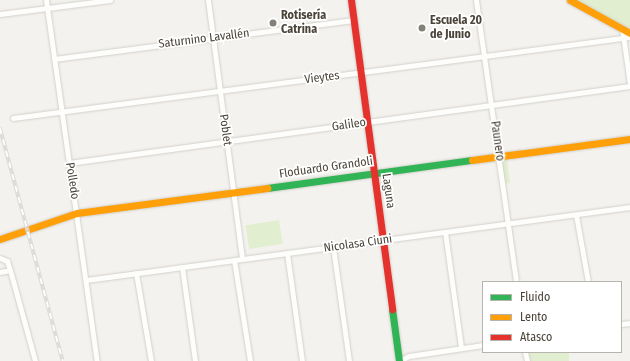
<!DOCTYPE html>
<meta charset="utf-8">
<style>
body{margin:0}
#map{position:relative;width:630px;height:361px;overflow:hidden;background:#f4f2ee;font-family:"Fira Sans Condensed",sans-serif}
div>[style]{position:absolute}
.green>*{inset:0;background:#e1eecf;transform-origin:0 0}
.roads{filter:drop-shadow(0 0 1px #d2d0cb) drop-shadow(0 0 1px #d2d0cb)}
.street>*{height:5px;margin:-2.5px;padding:0 2.5px;transform-origin:2.5px;border-radius:2.5px;background:#fdfdfc}
.fast>*{height:7px;margin:-3.5px;padding:0 3.5px;transform-origin:3.5px;border-radius:3.5px;background:#30b455}
.slow>*{height:7px;margin:-3.5px;padding:0 3.5px;transform-origin:3.5px;border-radius:3.5px;background:#ff9f0a}
.jam>*{height:7px;margin:-3.5px;padding:0 3.5px;transform-origin:3.5px;border-radius:3.5px;background:#e5322d}
.rail>*{height:3.5px;margin-top:-1.75px;transform-origin:0;background:repeating-linear-gradient(90deg,#fff 0 6px,#dbdbda 0 12px);box-sizing:border-box;border-block:1px solid #dbdbda}
.dots>*{width:11px;height:11px;translate:-50% -50%;box-sizing:border-box;border:2px solid #fff;border-radius:50%}
span{translate:-50% -50%;white-space:nowrap;text-align:center;line-height:1.15;-webkit-text-stroke:3.5px #fff;paint-order:stroke}
.poi-label{font-size:12px;color:#4b4439;font-weight:700}
.left{translate:0 -50%;text-align:left}
.street-label{font-size:12px;color:#4b4439}
.legend{position:absolute;left:482px;top:281px;width:140px;height:72px;box-sizing:border-box;background:#fff;border:1px solid #b7b4b0;margin:0;padding:5px 7px;list-style:none;font-size:12px;color:#4b4439}
.legend li{display:flex;align-items:center;gap:8px;height:20px}
.legend b{width:20px;border:1px solid #b7b4b0}
</style>
<div id="map">
<div class="green">
<i style="clip-path:polygon(570px 0,630px 0,630px 33px)"></i>
<i style="clip-path:polygon(507px 158px,510px 183px,505px 184px,501px 159px)"></i>
<i style="left:279px;top:220px;width:24px;height:34px;rotate:81deg"></i>
<i style="left:528px;top:352px;width:41px;height:9px"></i>
</div>
<div class="roads">
<div class="street">
<i style="left:46px;top:0;width:365px;rotate:82deg"></i>
<i style="left:208px;top:0;width:261px;rotate:82.5deg"></i>
<i style="left:476px;top:0;width:285px;rotate:81.9deg"></i>
<i style="left:0;top:14px;width:111px;rotate:-7.3deg"></i>
<i style="left:622px;top:28px;width:57px;rotate:81.9deg"></i>
<i style="left:54px;top:59px;width:302px;rotate:-7.4deg"></i>
<i style="left:13px;top:118px;width:622px;rotate:-7.48deg"></i>
<i style="left:69px;top:163px;width:566px;rotate:-7.82deg"></i>
<i style="left:576px;top:215px;width:68px;rotate:79.8deg"></i>
<i style="left:445px;top:232px;width:117px;rotate:82.1deg"></i>
<i style="left:333px;top:247px;width:115px;rotate:82deg"></i>
<i style="left:287px;top:253px;width:109px;rotate:82.1deg"></i>
<i style="left:0;top:258px;width:8px;rotate:23deg"></i>
<i style="left:7px;top:261px;width:9px;rotate:72deg"></i>
<i style="left:10px;top:270px;width:94px;rotate:74.6deg"></i>
<i style="left:234px;top:260px;width:102px;rotate:81deg"></i>
<i style="left:182px;top:267px;width:95px;rotate:82.1deg"></i>
<i style="left:0;top:272px;width:10px;rotate:-11deg"></i>
<i style="left:136px;top:273px;width:89px;rotate:80.3deg"></i>
<i style="left:86px;top:280px;width:549px;rotate:-7.64deg"></i>
<i style="left:621px;top:324px;width:9px;rotate:-6deg"></i>
<i style="left:525px;top:352px;width:9px;rotate:77deg"></i>
<i style="left:399px;top:361px;width:11px;rotate:-27deg"></i>
<i style="left:409px;top:356px;width:75px;rotate:-8.5deg"></i>
</div>
<div class="fast">
<i style="left:267px;top:188px;width:207px;rotate:-7.8deg"></i>
<i style="left:392px;top:309px;width:52px;rotate:82.3deg"></i>
</div>
<div class="slow">
<i style="left:570px;top:0;width:68px;rotate:28.8deg"></i>
<i style="left:472px;top:160px;width:159px;rotate:-7.6deg"></i>
<i style="left:0;top:239px;width:81px;rotate:-18.7deg"></i>
<i style="left:77px;top:213px;width:192px;rotate:-7.5deg"></i>
</div>
<div class="jam">
<i style="left:351px;top:0;width:312px;rotate:82.4deg"></i>
</div>
</div>
<div class="rail">
<i style="left:0;top:128px;width:241px;rotate:74.9deg"></i>
</div>
<div class="dots">
<i style="left:273px;top:23px;background:#868178"></i>
<i style="left:422px;top:28px;background:#868178"></i>
</div>
<div class="poi-label">
<span class="left" style="left:281px;top:23px">Rotisería<br>Catrina</span>
<span class="left" style="left:430px;top:28px">Escuela 20<br>de Junio</span>
</div>
<div class="street-label">
<span style="left:204px;top:39px;rotate:-7deg">Saturnino Lavallén</span>
<span style="left:322px;top:78px;rotate:-7deg">Vieytes</span>
<span style="left:349px;top:125px;rotate:-8deg">Galileo</span>
<span style="left:225px;top:130px;rotate:82deg">Poblet</span>
<span style="left:497px;top:141px;rotate:82deg">Paunero</span>
<span style="left:326px;top:168px;rotate:-8deg">Floduardo Grandoli</span>
<span style="left:72px;top:181px;rotate:81deg">Polledo</span>
<span style="left:388px;top:191px;rotate:82deg">Laguna</span>
<span style="left:358px;top:244px;rotate:-8deg">Nicolasa Ciuni</span>
</div>
<ul class="legend">
<li><b style="height:5px;background:#30b455"></b>Fluido</li>
<li><b style="height:5px;background:#ff9f0a"></b>Lento</li>
<li><b style="height:5px;background:#e5322d"></b>Atasco</li>
</ul>
</div>
